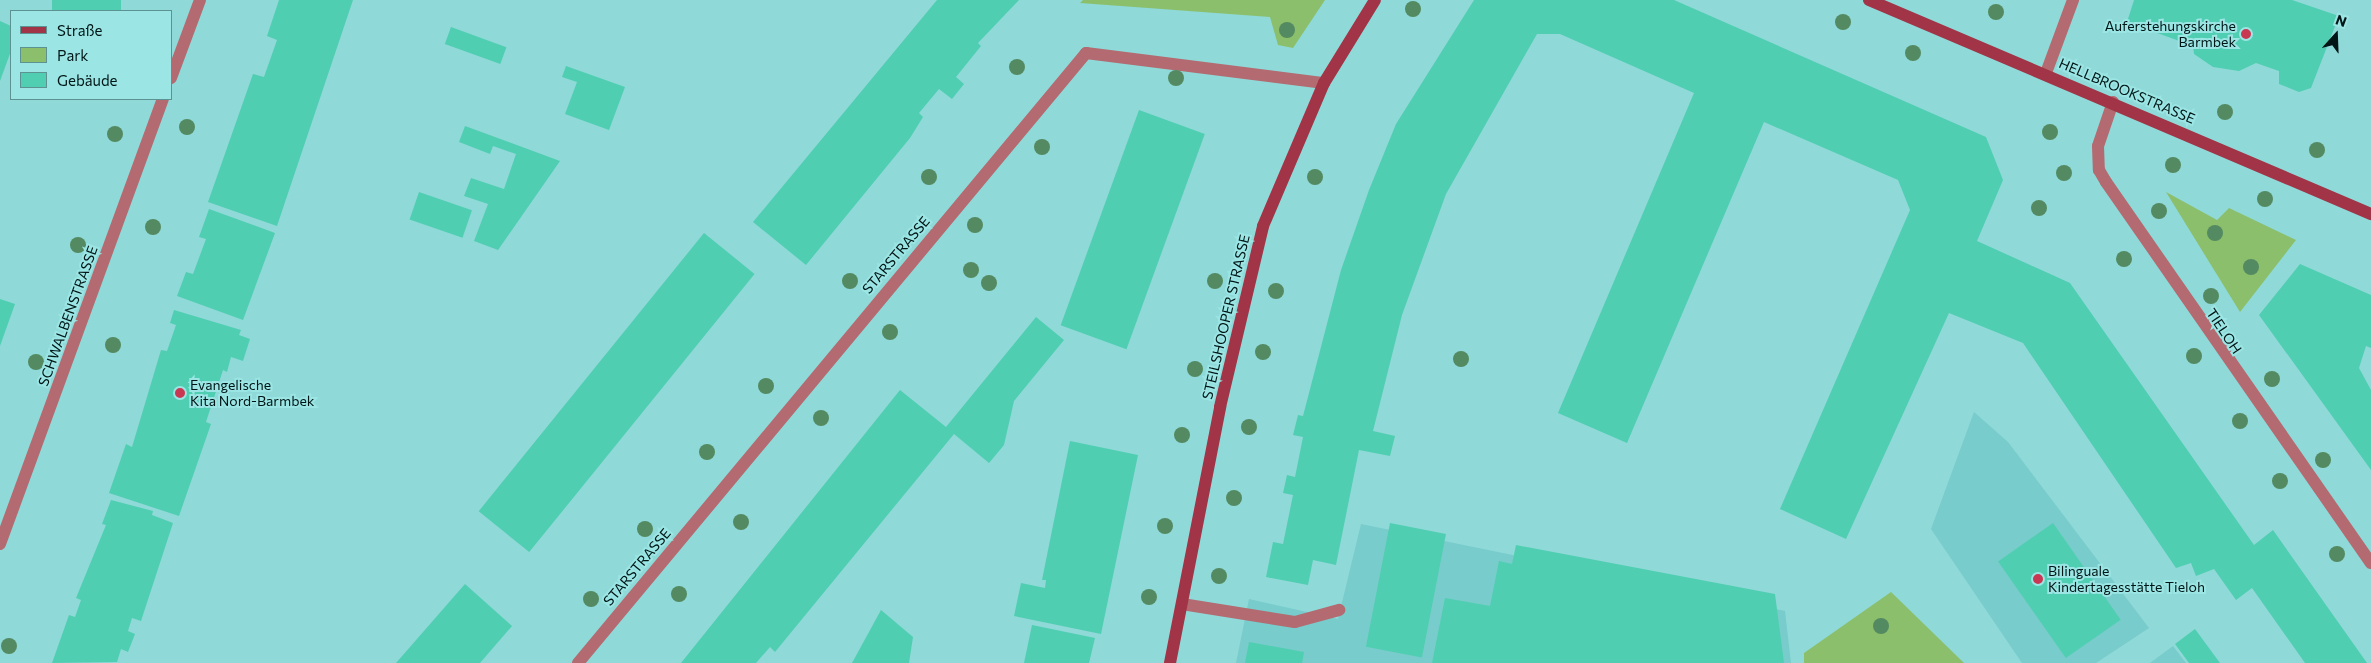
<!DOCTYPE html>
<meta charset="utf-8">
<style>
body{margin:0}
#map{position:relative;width:2371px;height:663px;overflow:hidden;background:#8fd9d8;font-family:Commissioner,sans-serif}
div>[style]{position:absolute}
.built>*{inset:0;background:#78cccb}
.green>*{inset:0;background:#8bbf6c}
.building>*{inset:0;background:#50ceb1;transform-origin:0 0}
.lane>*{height:12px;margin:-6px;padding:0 6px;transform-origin:6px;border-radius:6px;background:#b36a70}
.street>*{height:12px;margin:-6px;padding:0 6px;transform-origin:6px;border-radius:6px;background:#b36a70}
.secondary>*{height:12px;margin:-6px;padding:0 6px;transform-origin:6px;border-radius:6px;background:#a13446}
.trees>*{width:16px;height:16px;margin:-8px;border-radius:50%;background:#548a61}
.dots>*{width:14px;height:14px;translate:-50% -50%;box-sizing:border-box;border:2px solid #9be6e5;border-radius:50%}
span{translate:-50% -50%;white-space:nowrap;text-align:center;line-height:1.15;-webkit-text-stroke:4px #9be6e5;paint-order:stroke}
.poi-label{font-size:14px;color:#001515}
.right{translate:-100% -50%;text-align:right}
.left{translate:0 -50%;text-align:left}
.street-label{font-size:14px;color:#001515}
.legend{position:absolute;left:10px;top:10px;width:162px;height:90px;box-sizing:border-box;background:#9be6e5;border:1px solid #5d9292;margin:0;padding:6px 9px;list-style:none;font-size:15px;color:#001515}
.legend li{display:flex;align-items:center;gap:10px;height:25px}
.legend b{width:25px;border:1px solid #5d9292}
.north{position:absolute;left:2311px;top:10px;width:50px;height:50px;-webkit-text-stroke:4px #9be6e5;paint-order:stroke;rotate:20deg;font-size:14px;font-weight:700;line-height:20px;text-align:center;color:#001515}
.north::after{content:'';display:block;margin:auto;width:18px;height:22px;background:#001515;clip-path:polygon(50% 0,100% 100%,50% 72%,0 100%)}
</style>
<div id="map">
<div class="built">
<i style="clip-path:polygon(1974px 412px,2008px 442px,2149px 628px,2096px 663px,2022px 663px,1931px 529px)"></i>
<i style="clip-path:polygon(1361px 524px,1785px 611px,1791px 663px,1236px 663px,1249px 599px,1338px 619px)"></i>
<i style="clip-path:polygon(2173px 646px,2186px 663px,2150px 663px)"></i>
</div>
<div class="green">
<i style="clip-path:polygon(1083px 0,1325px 0,1293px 48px,1278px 45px,1270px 17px,1080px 3px)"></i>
<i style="clip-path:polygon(2166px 192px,2217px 220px,2229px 208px,2296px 240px,2240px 312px)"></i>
<i style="clip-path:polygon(1891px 592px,1964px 663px,1804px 663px,1804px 653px)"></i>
</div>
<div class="building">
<i style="left:52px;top:0;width:69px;height:12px"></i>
<i style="clip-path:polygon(279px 0,353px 0,277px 226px,208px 202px,253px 74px,264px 77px,277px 40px,267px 36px)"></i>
<i style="clip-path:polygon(937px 0,1019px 0,978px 43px,981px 46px,956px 77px,964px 84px,952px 99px,939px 89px,919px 113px,923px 117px,910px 138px,806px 265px,753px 222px)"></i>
<i style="clip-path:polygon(1474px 0,1674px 0,1986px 137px,2003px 180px,1977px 241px,2070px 283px,2254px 545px,2273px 530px,2367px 663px,2305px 663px,2252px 588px,2236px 600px,2214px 569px,2196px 576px,2191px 563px,2176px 568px,2023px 343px,1949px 313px,1846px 539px,1780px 509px,1910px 210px,1898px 180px,1764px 122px,1627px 443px,1558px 413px,1694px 93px,1560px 34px,1537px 34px,1446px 194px,1402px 315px,1373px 431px,1395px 436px,1390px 456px,1359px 450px,1336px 565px,1313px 560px,1308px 585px,1266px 577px,1273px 542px,1283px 544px,1293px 495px,1283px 493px,1287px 475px,1295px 477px,1303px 437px,1293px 435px,1298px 415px,1303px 416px,1341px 270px,1369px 190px,1396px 124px)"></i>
<i style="clip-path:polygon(2134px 0,2292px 0,2339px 16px,2311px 88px,2299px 92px,2279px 84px,2279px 71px,2256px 63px,2239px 71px,2213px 67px,2194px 54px,2193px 46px,2127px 22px)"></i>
<i style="clip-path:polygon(0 21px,11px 26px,11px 51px,0 81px)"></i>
<i style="left:451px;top:27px;width:59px;height:18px;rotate:20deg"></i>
<i style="clip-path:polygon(566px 66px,625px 87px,609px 130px,565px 114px,577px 82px,562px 77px)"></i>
<i style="left:1139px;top:110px;width:70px;height:229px;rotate:20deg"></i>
<i style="clip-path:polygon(465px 126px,560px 161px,498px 250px,474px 241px,488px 204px,464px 196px,471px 178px,504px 189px,516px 154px,493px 146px,490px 154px,459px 142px)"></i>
<i style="left:419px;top:192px;width:56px;height:29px;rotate:19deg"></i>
<i style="clip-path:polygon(209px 209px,275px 233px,243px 320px,177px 296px,186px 272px,193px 274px,206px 239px,199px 237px)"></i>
<i style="left:704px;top:233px;width:65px;height:358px;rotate:39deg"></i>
<i style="clip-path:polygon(2300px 264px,2371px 295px,2371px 348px,2366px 346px,2359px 368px,2371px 390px,2371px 470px,2259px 315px)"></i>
<i style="clip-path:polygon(0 299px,15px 304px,0 346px)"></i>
<i style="clip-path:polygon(174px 310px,241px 330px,239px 335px,250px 339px,243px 361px,231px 357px,227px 372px,223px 370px,206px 422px,211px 424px,179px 516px,109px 493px,126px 444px,132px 447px,161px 350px,167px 351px,176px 325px,170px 323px)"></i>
<i style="clip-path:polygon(1036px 317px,1064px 340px,1014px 401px,1004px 445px,989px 463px,954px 434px,775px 652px,770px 647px,756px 663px,681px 663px,900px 390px,946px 427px)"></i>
<i style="clip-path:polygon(1070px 441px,1138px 455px,1101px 634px,1014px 616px,1021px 583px,1045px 588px,1046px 580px,1042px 580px)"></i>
<i style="clip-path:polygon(111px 500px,153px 511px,152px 515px,173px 523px,141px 621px,132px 618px,128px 631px,135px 634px,128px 652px,121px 649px,117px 662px,52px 663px,69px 615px,75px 617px,81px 600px,76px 598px,106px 525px,102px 524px)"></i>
<i style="left:1390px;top:523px;width:57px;height:126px;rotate:11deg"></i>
<i style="left:2053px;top:523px;width:118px;height:67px;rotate:55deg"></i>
<i style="clip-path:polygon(1516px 545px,1775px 594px,1784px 663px,1432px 663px,1445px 598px,1490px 606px,1499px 561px,1512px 564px)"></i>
<i style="clip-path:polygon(465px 584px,512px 626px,480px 663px,396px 663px)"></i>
<i style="clip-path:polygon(881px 610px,913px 637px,909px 663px,852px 663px)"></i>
<i style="clip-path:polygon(1032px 625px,1095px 638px,1089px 663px,1024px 663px)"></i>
<i style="clip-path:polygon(2195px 629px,2220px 663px,2189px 663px,2175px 644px)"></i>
<i style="clip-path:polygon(1249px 642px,1304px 652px,1302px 663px,1245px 663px)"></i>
</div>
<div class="lane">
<i style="left:1182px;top:604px;width:114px;rotate:9.1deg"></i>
<i style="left:1295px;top:622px;width:46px;rotate:-15.3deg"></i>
</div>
<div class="street">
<i style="left:2046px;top:73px;width:78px;rotate:-69.7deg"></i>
<i style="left:171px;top:78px;width:83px;rotate:-69.6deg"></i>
<i style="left:2113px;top:102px;width:46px;rotate:108.8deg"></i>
<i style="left:2098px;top:146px;width:24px;rotate:88deg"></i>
<i style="left:2099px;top:170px;width:14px;rotate:60deg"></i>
<i style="left:2106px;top:182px;width:464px;rotate:55.2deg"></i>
<i style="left:0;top:544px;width:474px;rotate:-69.9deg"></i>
<i style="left:578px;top:663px;width:794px;rotate:-50.21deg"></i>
<i style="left:1086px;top:53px;width:240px;rotate:7.2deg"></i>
</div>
<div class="secondary">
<i style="left:1869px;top:0;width:546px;rotate:23.09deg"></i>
<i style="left:1170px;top:663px;width:261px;rotate:-78.9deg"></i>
<i style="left:1220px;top:407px;width:186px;rotate:-76.6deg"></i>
<i style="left:1263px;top:226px;width:155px;rotate:-66.9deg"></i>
<i style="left:1324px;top:83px;width:97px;rotate:-58.4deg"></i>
</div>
<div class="trees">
<i style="left:1413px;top:9px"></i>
<i style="left:1996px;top:12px"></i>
<i style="left:1843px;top:22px"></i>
<i style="left:1287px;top:30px"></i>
<i style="left:1913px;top:53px"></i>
<i style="left:1017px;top:67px"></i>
<i style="left:1176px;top:78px"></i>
<i style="left:2225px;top:112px"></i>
<i style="left:187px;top:127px"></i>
<i style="left:2050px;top:132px"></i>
<i style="left:115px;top:134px"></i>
<i style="left:1042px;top:147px"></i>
<i style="left:2317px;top:150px"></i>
<i style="left:2173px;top:165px"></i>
<i style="left:2064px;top:173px"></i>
<i style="left:929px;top:177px"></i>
<i style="left:1315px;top:177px"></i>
<i style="left:2265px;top:199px"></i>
<i style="left:2039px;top:208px"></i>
<i style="left:2159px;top:211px"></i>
<i style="left:975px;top:225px"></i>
<i style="left:153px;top:227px"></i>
<i style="left:2215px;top:233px"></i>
<i style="left:78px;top:245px"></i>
<i style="left:2124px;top:259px"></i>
<i style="left:2251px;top:267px"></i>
<i style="left:971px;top:270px"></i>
<i style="left:850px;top:281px"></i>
<i style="left:1215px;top:281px"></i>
<i style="left:989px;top:283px"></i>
<i style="left:1276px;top:291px"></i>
<i style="left:2211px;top:296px"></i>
<i style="left:890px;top:332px"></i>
<i style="left:113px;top:345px"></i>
<i style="left:1263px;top:352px"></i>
<i style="left:2194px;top:356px"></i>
<i style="left:1461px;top:359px"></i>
<i style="left:36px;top:362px"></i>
<i style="left:1195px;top:369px"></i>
<i style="left:2272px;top:379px"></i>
<i style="left:766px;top:386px"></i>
<i style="left:821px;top:418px"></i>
<i style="left:2240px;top:421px"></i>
<i style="left:1249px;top:427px"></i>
<i style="left:1182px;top:435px"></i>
<i style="left:707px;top:452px"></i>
<i style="left:2323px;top:460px"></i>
<i style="left:2280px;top:481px"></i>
<i style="left:1234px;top:498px"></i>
<i style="left:741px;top:522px"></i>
<i style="left:1165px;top:526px"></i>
<i style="left:645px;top:529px"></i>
<i style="left:2337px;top:554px"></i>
<i style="left:1219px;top:576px"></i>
<i style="left:679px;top:594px"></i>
<i style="left:1149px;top:597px"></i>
<i style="left:591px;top:599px"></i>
<i style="left:1881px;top:626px"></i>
<i style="left:9px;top:646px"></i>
</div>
<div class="dots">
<i style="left:2246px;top:34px;background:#c83852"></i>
<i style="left:180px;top:393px;background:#c83852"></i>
<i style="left:2038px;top:579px;background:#c83852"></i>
</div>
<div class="poi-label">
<span class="right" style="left:2236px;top:34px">Auferstehungskirche<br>Barmbek</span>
<span class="left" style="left:190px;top:393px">Evangelische<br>Kita Nord-Barmbek</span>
<span class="left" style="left:2048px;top:579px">Bilinguale<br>Kindertagesstätte Tieloh</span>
</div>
<div class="street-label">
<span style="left:2127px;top:91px;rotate:23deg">HELLBROOKSTRASSE</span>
<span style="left:896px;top:255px;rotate:-50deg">STARSTRASSE</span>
<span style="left:68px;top:316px;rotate:-70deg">SCHWALBENSTRASSE</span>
<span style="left:1226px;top:317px;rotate:-77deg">STEILSHOOPER STRASSE</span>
<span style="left:2224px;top:331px;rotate:56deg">TIELOH</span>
<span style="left:637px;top:567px;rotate:-50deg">STARSTRASSE</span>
</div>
<ul class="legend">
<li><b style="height:6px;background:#a13446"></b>Straße</li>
<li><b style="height:14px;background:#8bbf6c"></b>Park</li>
<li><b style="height:14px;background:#50ceb1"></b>Gebäude</li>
</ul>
<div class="north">N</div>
</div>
